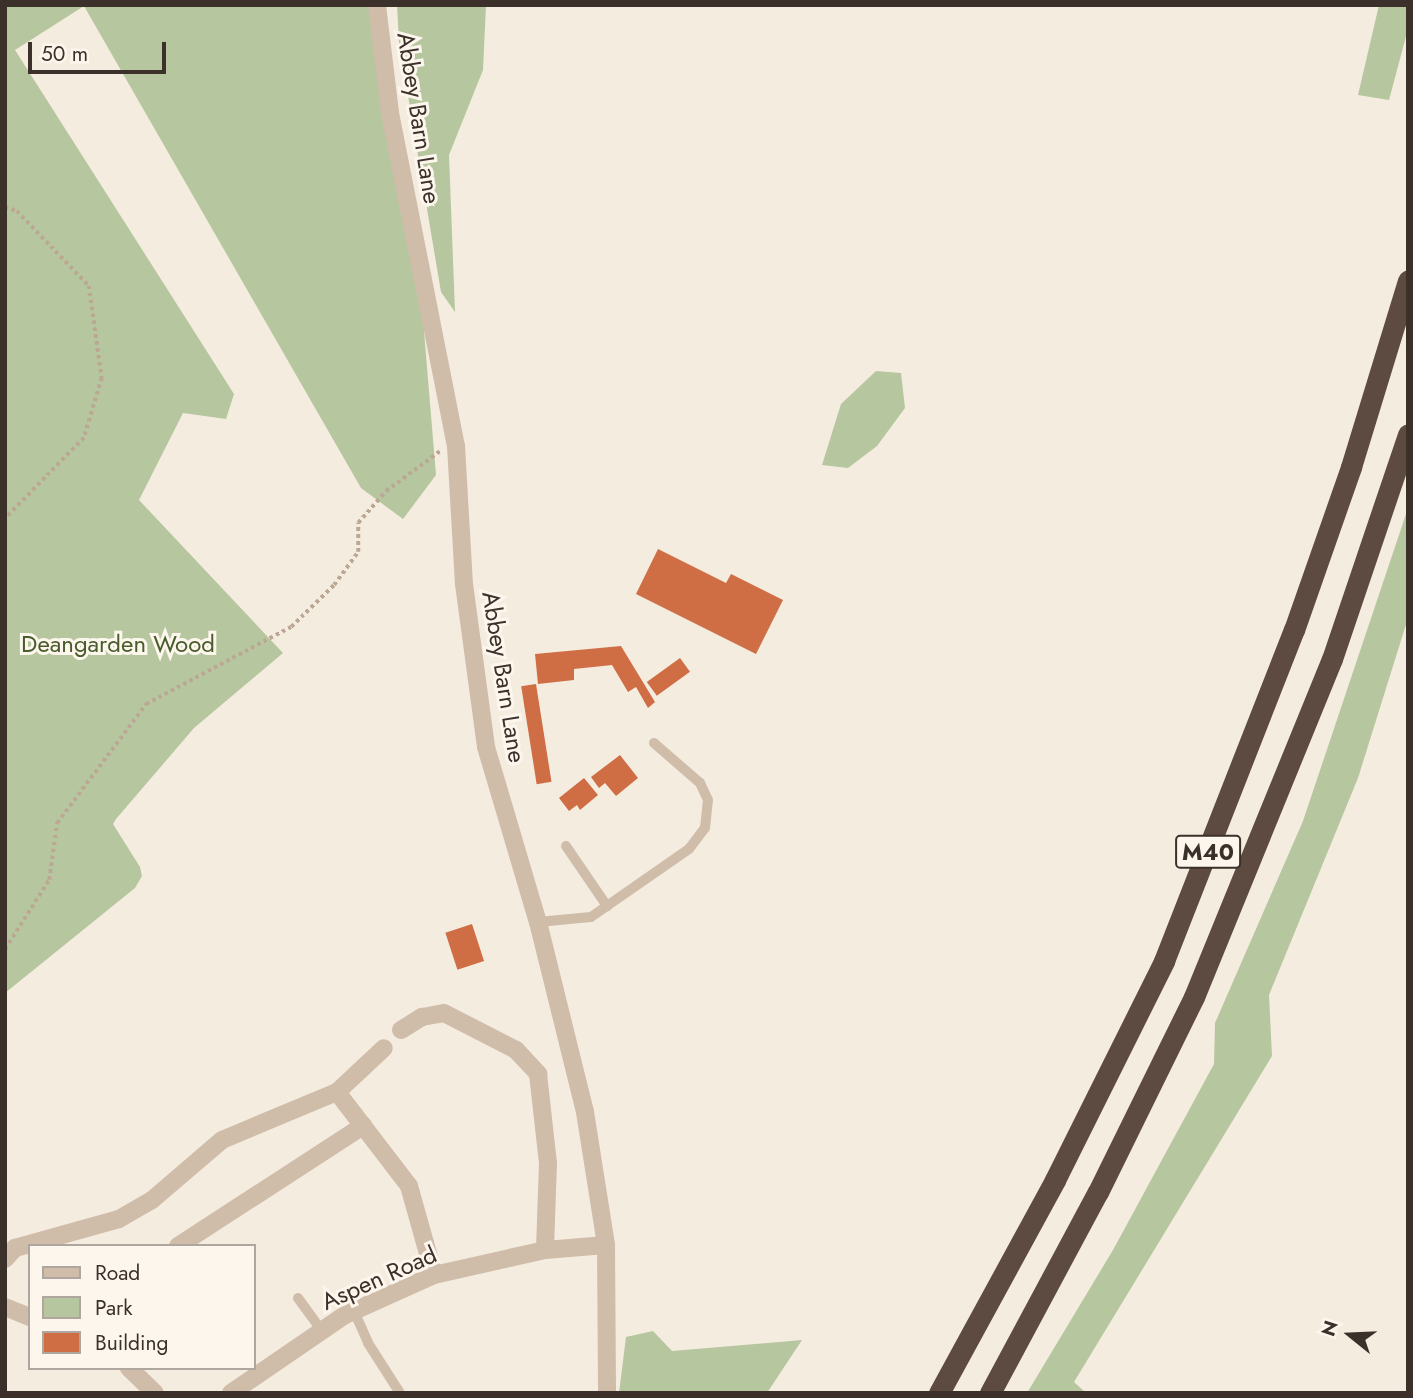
<!DOCTYPE html>
<style>
body{margin:0}
#map{position:relative;width:1413px;height:1398px;overflow:hidden;background:#f5ece0;font-family:Jost,sans-serif}
div>[style]{position:absolute}
.green>*{inset:0;background:#b6c69e}
.building>*{inset:0;background:#cf6d44;transform-origin:0 0}
.path>*{height:3.5px;margin-top:-1.75px;transform-origin:0;background:repeating-linear-gradient(90deg,#bba794 0 3.5px,transparent 0 7px)}
.lane>*{height:10px;margin:-5px;padding:0 5px;transform-origin:5px;border-radius:5px;background:#cfbdaa}
.street>*{height:18px;margin:-9px;padding:0 9px;transform-origin:9px;border-radius:9px;background:#cfbdaa}
.highway>*{height:21px;margin:-10.5px;padding:0 10.5px;transform-origin:10.5px;border-radius:10.5px;background:#5d4b41}
span{translate:-50% -50%;white-space:nowrap;text-align:center;line-height:1.15;-webkit-text-stroke:6px #fcf6ed;paint-order:stroke}
.shield-label span{padding:2px 5px;background:#fcf6ed;border:2px solid;border-radius:5px;-webkit-text-stroke-width:0}
.shield-label{font-size:23px;color:#3c312a;font-weight:700}
.street-label{font-size:24px;color:#3c312a}
.park-label{font-size:24px;color:#485c2c}
.frame{position:absolute;inset:0;border:7px solid #3c312a;pointer-events:none}
.legend{position:absolute;left:28px;top:1244px;width:228px;height:126px;box-sizing:border-box;background:#fcf6ed;border:2px solid #afa79f;margin:0;padding:9px 12px;list-style:none;font-size:21px;color:#3c312a}
.legend li{display:flex;align-items:center;gap:14px;height:35px}
.legend b{width:35px;border:2px solid #afa79f}
.north{position:absolute;left:1315px;top:1300px;width:70px;height:70px;-webkit-text-stroke:5px #fcf6ed;paint-order:stroke;rotate:288deg;font-size:19px;font-weight:700;line-height:28px;text-align:center;color:#3c312a}
.north::after{content:'';display:block;margin:auto;width:24px;height:32px;background:#3c312a;clip-path:polygon(50% 0,100% 100%,50% 72%,0 100%)}
.scale{position:absolute;left:28px;top:42px;width:138px;height:32px;box-sizing:border-box;border:4px solid #3c312a;border-top:0;padding-left:9px;font-size:21px;line-height:24px;white-space:nowrap;color:#3c312a;-webkit-text-stroke:5px #fcf6ed;paint-order:stroke}
</style>
<div id="map">
<div class="green">
<i style="clip-path:polygon(5px 5px,377px 5px,419px 271px,436px 475px,403px 519px,361px 488px,84px 6px,15px 50px,234px 394px,226px 419px,183px 413px,139px 500px,283px 653px,194px 728px,116px 819px,113px 824px,140px 867px,142px 876px,135px 888px,5px 993px)"></i>
<i style="clip-path:polygon(397px 5px,486px 5px,483px 70px,449px 155px,455px 312px,441px 292px,399px 42px)"></i>
<i style="clip-path:polygon(1379px 5px,1408px 5px,1408px 29px,1389px 100px,1358px 95px)"></i>
<i style="clip-path:polygon(876px 371px,901px 373px,905px 408px,877px 446px,848px 468px,822px 465px,841px 404px)"></i>
<i style="clip-path:polygon(1408px 508px,1408px 618px,1358px 778px,1269px 995px,1272px 1056px,1074px 1382px,1086px 1393px,1027px 1393px,1113px 1250px,1214px 1064px,1215px 1023px,1303px 821px)"></i>
<i style="clip-path:polygon(653px 1331px,672px 1351px,802px 1340px,767px 1393px,619px 1393px,626px 1337px)"></i>
</div>
<div class="building">
<i style="clip-path:polygon(658px 549px,726px 583px,731px 574px,783px 600px,756px 654px,636px 594px)"></i>
<i style="clip-path:polygon(621px 646px,655px 702px,648px 708px,636px 687px,628px 692px,612px 665px,574px 669px,574px 680px,538px 684px,535px 654px)"></i>
<i style="left:680px;top:658px;width:17px;height:41px;rotate:54deg"></i>
<i style="left:536px;top:684px;width:99px;height:15px;rotate:81deg"></i>
<i style="clip-path:polygon(620px 755px,638px 778px,616px 796px,605px 783px,599px 788px,591px 777px)"></i>
<i style="clip-path:polygon(584px 778px,598px 795px,580px 810px,577px 805px,569px 811px,559px 798px)"></i>
<i style="left:472px;top:924px;width:39px;height:28px;rotate:72deg"></i>
</div>
<div class="path">
<i style="left:5px;top:207px;width:13px;rotate:18deg"></i>
<i style="left:17px;top:211px;width:104px;rotate:46.2deg"></i>
<i style="left:89px;top:286px;width:93px;rotate:82deg"></i>
<i style="left:102px;top:378px;width:63px;rotate:106.7deg"></i>
<i style="left:84px;top:438px;width:113px;rotate:134.3deg"></i>
<i style="left:5px;top:949px;width:82px;rotate:-57.5deg"></i>
<i style="left:49px;top:880px;width:58px;rotate:-82deg"></i>
<i style="left:57px;top:823px;width:149px;rotate:-53.2deg"></i>
<i style="left:146px;top:704px;width:164px;rotate:-28deg"></i>
<i style="left:291px;top:627px;width:60px;rotate:-44.3deg"></i>
<i style="left:334px;top:585px;width:41px;rotate:-54deg"></i>
<i style="left:358px;top:552px;width:29px;rotate:-90deg"></i>
<i style="left:358px;top:523px;width:43px;rotate:-48.8deg"></i>
<i style="left:386px;top:491px;width:67px;rotate:-36.5deg"></i>
</div>
<div class="lane">
<i style="left:566px;top:846px;width:73px;rotate:55.7deg"></i>
<i style="left:538px;top:922px;width:53px;rotate:-5.4deg"></i>
<i style="left:591px;top:917px;width:119px;rotate:-34.8deg"></i>
<i style="left:689px;top:849px;width:26px;rotate:-53deg"></i>
<i style="left:705px;top:828px;width:28px;rotate:-84deg"></i>
<i style="left:708px;top:800px;width:19px;rotate:-115deg"></i>
<i style="left:700px;top:783px;width:61px;rotate:-139deg"></i>
<i style="left:298px;top:1298px;width:41px;rotate:54deg"></i>
<i style="left:354px;top:1311px;width:35px;rotate:66deg"></i>
<i style="left:368px;top:1343px;width:59px;rotate:57.4deg"></i>
</div>
<div class="street">
<i style="left:377px;top:5px;width:109px;rotate:83.1deg"></i>
<i style="left:390px;top:113px;width:339px;rotate:78.8deg"></i>
<i style="left:456px;top:446px;width:138px;rotate:86.7deg"></i>
<i style="left:464px;top:584px;width:164px;rotate:82.3deg"></i>
<i style="left:486px;top:747px;width:183px;rotate:73.5deg"></i>
<i style="left:538px;top:922px;width:196px;rotate:76.1deg"></i>
<i style="left:585px;top:1112px;width:135px;rotate:81deg"></i>
<i style="left:606px;top:1245px;width:148px;rotate:89.6deg"></i>
<i style="left:401px;top:1030px;width:25px;rotate:-32deg"></i>
<i style="left:422px;top:1017px;width:22px;rotate:-10deg"></i>
<i style="left:444px;top:1013px;width:81px;rotate:27.2deg"></i>
<i style="left:516px;top:1050px;width:33px;rotate:47deg"></i>
<i style="left:538px;top:1074px;width:90px;rotate:83.6deg"></i>
<i style="left:548px;top:1163px;width:87px;rotate:92deg"></i>
<i style="left:337px;top:1092px;width:64px;rotate:-43.1deg"></i>
<i style="left:178px;top:1246px;width:221px;rotate:-33deg"></i>
<i style="left:5px;top:1259px;width:15px;rotate:-48deg"></i>
<i style="left:15px;top:1248px;width:108px;rotate:-15.6deg"></i>
<i style="left:119px;top:1219px;width:38px;rotate:-30deg"></i>
<i style="left:152px;top:1200px;width:92px;rotate:-40.6deg"></i>
<i style="left:222px;top:1140px;width:125px;rotate:-22.7deg"></i>
<i style="left:337px;top:1092px;width:118px;rotate:52.5deg"></i>
<i style="left:409px;top:1186px;width:92px;rotate:74.3deg"></i>
<i style="left:5px;top:1307px;width:27px;rotate:22deg"></i>
<i style="left:129px;top:1368px;width:36px;rotate:44deg"></i>
<i style="left:231px;top:1393px;width:138px;rotate:-34.4deg"></i>
<i style="left:345px;top:1315px;width:98px;rotate:-24.2deg"></i>
<i style="left:434px;top:1275px;width:114px;rotate:-12.7deg"></i>
<i style="left:545px;top:1250px;width:61px;rotate:-4.7deg"></i>
</div>
<div class="highway">
<i style="left:939px;top:1393px;width:243px;rotate:-61.4deg"></i>
<i style="left:1055px;top:1180px;width:245px;rotate:-63.5deg"></i>
<i style="left:1164px;top:961px;width:356px;rotate:-68.6deg"></i>
<i style="left:1294px;top:630px;width:173px;rotate:-70.7deg"></i>
<i style="left:1351px;top:467px;width:195px;rotate:-73deg"></i>
<i style="left:990px;top:1393px;width:228px;rotate:-61.8deg"></i>
<i style="left:1098px;top:1192px;width:217px;rotate:-63.8deg"></i>
<i style="left:1194px;top:997px;width:365px;rotate:-67.8deg"></i>
<i style="left:1332px;top:659px;width:237px;rotate:-71.3deg"></i>
</div>
<div class="shield-label">
<span style="left:1208px;top:852px">M40</span>
</div>
<div class="street-label">
<span style="left:419px;top:118px;rotate:81deg">Abbey Barn Lane</span>
<span style="left:504px;top:677px;rotate:81deg">Abbey Barn Lane</span>
<span style="left:379px;top:1278px;rotate:-24deg">Aspen Road</span>
</div>
<div class="park-label">
<span style="left:118px;top:644px">Deangarden Wood</span>
</div>
<div class="frame"></div>
<ul class="legend">
<li><b style="height:9px;background:#cfbdaa"></b>Road</li>
<li><b style="height:19px;background:#b6c69e"></b>Park</li>
<li><b style="height:19px;background:#cf6d44"></b>Building</li>
</ul>
<div class="north">N</div>
<div class="scale">50 m</div>
</div>
